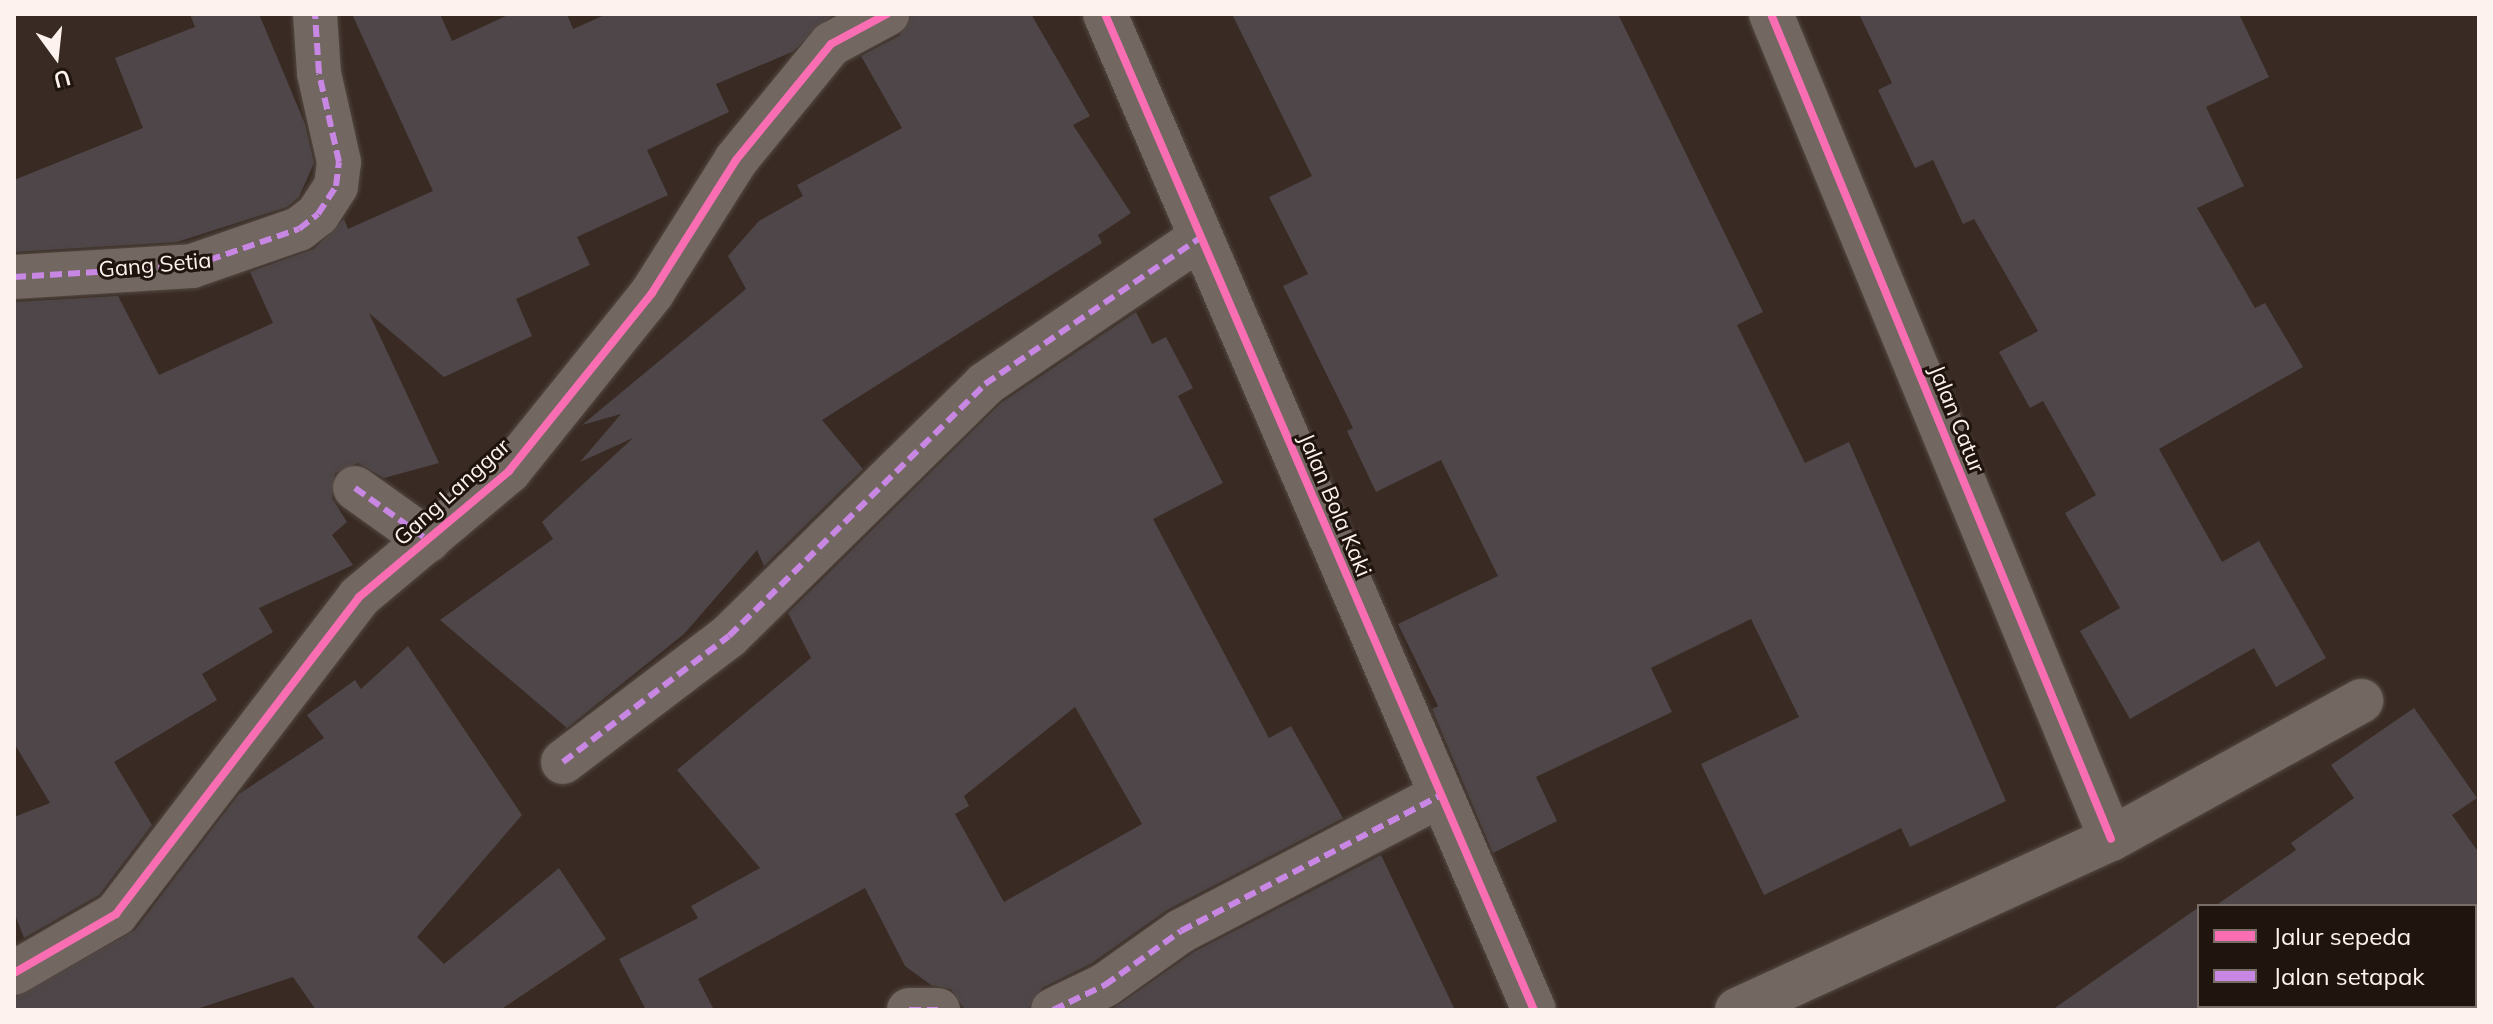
<!DOCTYPE html>
<style>
body{margin:0}
#map{position:relative;width:2493px;height:1024px;overflow:hidden;background:#392b23;font-family:Mulish,sans-serif}
div>[style]{position:absolute}
.building>*{inset:0;background:#4e4648}
.roads{filter:drop-shadow(0 0 2px #534843) drop-shadow(0 0 2px #534843)}
.minor>*{height:44px;margin:-22px;padding:0 22px;transform-origin:22px;border-radius:22px;background:#736761}
.quiet>*{height:6px;margin-top:-3px;transform-origin:0;background:repeating-linear-gradient(90deg,#c787e3 0 12px,transparent 0 18px)}
.cycleway>*{height:8px;margin:-4px;padding:0 4px;transform-origin:4px;border-radius:4px;background:#f96db3}
span{translate:-50% -50%;white-space:nowrap;text-align:center;line-height:1.15;-webkit-text-stroke:6px #20140e;paint-order:stroke}
.street-label{font-size:22px;color:#fdf2ed}
.frame{position:absolute;inset:0;border:16px solid #fdf2ed;pointer-events:none}
.legend{position:absolute;left:2197px;top:904px;width:280px;height:104px;box-sizing:border-box;background:#20140e;border:2px solid #786d67;margin:0;padding:10px 14px;list-style:none;font-size:24px;color:#fdf2ed}
.legend li{display:flex;align-items:center;gap:16px;height:40px}
.legend b{width:40px;border:2px solid #786d67}
.north{position:absolute;left:16px;top:16px;width:80px;height:80px;-webkit-text-stroke:6px #20140e;paint-order:stroke;rotate:165deg;font-size:22px;font-weight:700;line-height:32px;text-align:center;color:#fdf2ed}
.north::after{content:'';display:block;margin:auto;width:28px;height:36px;background:#fdf2ed;clip-path:polygon(50% 0,100% 100%,50% 72%,0 100%)}
</style>
<div id="map">
<div class="building">
<i style="clip-path:polygon(190px 14px,259px 14px,305px 124px,314px 163px,299px 197px,287px 207px,177px 242px,14px 252px,14px 180px,143px 128px,115px 58px,195px 27px)"></i>
<i style="clip-path:polygon(352px 14px,440px 14px,452px 41px,510px 14px,567px 14px,573px 29px,607px 14px,834px 14px,792px 52px,716px 84px,729px 112px,647px 150px,668px 195px,577px 237px,590px 265px,516px 299px,532px 336px,444px 377px,369px 313px,439px 463px,384px 478px,358px 463px,335px 473px,332px 498px,347px 522px,332px 535px,353px 565px,259px 608px,273px 632px,202px 674px,217px 700px,114px 762px,152px 825px,99px 895px,24px 938px,14px 912px,14px 817px,50px 803px,14px 743px,14px 302px,118px 296px,159px 375px,273px 323px,250px 272px,314px 249px,344px 219px,348px 229px,433px 191px)"></i>
<i style="clip-path:polygon(912px 14px,1031px 14px,1090px 116px,1073px 125px,1131px 213px,1098px 235px,1102px 243px,822px 420px,863px 469px,764px 566px,757px 550px,684px 634px,567px 728px,440px 620px,553px 539px,542px 522px,633px 438px,580px 462px,621px 414px,582px 425px,746px 289px,728px 256px,759px 221px,803px 196px,797px 185px,902px 128px,861px 56px,899px 36px)"></i>
<i style="clip-path:polygon(1232px 14px,1618px 14px,1763px 312px,1737px 325px,1805px 463px,1849px 442px,2006px 801px,1910px 847px,1901px 828px,1764px 895px,1701px 764px,1799px 717px,1751px 619px,1651px 668px,1672px 712px,1536px 777px,1557px 821px,1493px 853px,1432px 709px,1438px 706px,1398px 624px,1498px 576px,1441px 460px,1376px 492px,1347px 431px,1353px 428px,1283px 286px,1308px 274px,1269px 197px,1312px 176px)"></i>
<i style="clip-path:polygon(1859px 14px,2239px 14px,2269px 77px,2206px 107px,2244px 186px,2197px 208px,2255px 308px,2265px 303px,2303px 367px,2159px 449px,2222px 562px,2259px 541px,2326px 658px,2276px 687px,2254px 648px,2130px 719px,2080px 631px,2120px 608px,2065px 513px,2096px 495px,2043px 401px,2030px 408px,1999px 352px,2038px 331px,1974px 219px,1963px 224px,1933px 160px,1915px 168px,1878px 90px,1892px 83px)"></i>
<i style="clip-path:polygon(evenodd,1136px 312px,1152px 344px,1166px 337px,1193px 388px,1178px 396px,1223px 483px,1153px 519px,1269px 738px,1291px 726px,1343px 818px,1167px 910px,1092px 963px,1042px 988px,1028px 1010px,965px 1010px,951px 989px,931px 985px,905px 966px,865px 888px,698px 979px,714px 1010px,646px 1010px,619px 959px,698px 918px,691px 906px,760px 868px,677px 770px,811px 658px,788px 613px,1001px 403px,1136px 312px,1075px 707px,1142px 824px,1004px 902px,955px 814px,969px 806px,964px 796px,1075px 707px)"></i>
<i style="clip-path:polygon(408px 646px,522px 815px,417px 937px,444px 964px,559px 868px,606px 939px,500px 1010px,316px 1010px,293px 977px,194px 1010px,14px 1010px,14px 998px,135px 930px,239px 794px,324px 738px,307px 715px,355px 680px,361px 689px)"></i>
<i style="clip-path:polygon(2414px 708px,2477px 798px,2452px 815px,2479px 853px,2479px 906px,2215px 906px,2296px 850px,2291px 843px,2354px 798px,2331px 765px)"></i>
<i style="clip-path:polygon(1381px 855px,1455px 1010px,1111px 1010px,1194px 952px)"></i>
<i style="clip-path:polygon(2199px 907px,2199px 1010px,2052px 1010px)"></i>
</div>
<div class="roads">
<div class="minor">
<i style="left:1105px;top:14px;width:1084px;rotate:66.7deg"></i>
<i style="left:1771px;top:14px;width:892px;rotate:67.6deg"></i>
<i style="left:14px;top:277px;width:178px;rotate:-3.5deg"></i>
<i style="left:192px;top:266px;width:113px;rotate:-19.1deg"></i>
<i style="left:299px;top:229px;width:24px;rotate:-38deg"></i>
<i style="left:318px;top:214px;width:33px;rotate:-57deg"></i>
<i style="left:336px;top:186px;width:24px;rotate:-83deg"></i>
<i style="left:339px;top:162px;width:91px;rotate:-102.7deg"></i>
<i style="left:319px;top:73px;width:59px;rotate:-93.9deg"></i>
<i style="left:355px;top:488px;width:90px;rotate:35.5deg"></i>
<i style="left:563px;top:762px;width:208px;rotate:-37.2deg"></i>
<i style="left:729px;top:636px;width:359px;rotate:-44.5deg"></i>
<i style="left:985px;top:384px;width:260px;rotate:-34.2deg"></i>
<i style="left:14px;top:973px;width:118px;rotate:-30deg"></i>
<i style="left:116px;top:914px;width:399px;rotate:-52.5deg"></i>
<i style="left:359px;top:597px;width:196px;rotate:-40deg"></i>
<i style="left:509px;top:471px;width:228px;rotate:-51.2deg"></i>
<i style="left:652px;top:293px;width:157px;rotate:-57.7deg"></i>
<i style="left:736px;top:160px;width:150px;rotate:-50.7deg"></i>
<i style="left:831px;top:44px;width:64px;rotate:-28.2deg"></i>
<i style="left:909px;top:1010px;width:29px"></i>
<i style="left:1053px;top:1010px;width:58px;rotate:-25.7deg"></i>
<i style="left:1105px;top:985px;width:93px;rotate:-35.4deg"></i>
<i style="left:1181px;top:931px;width:293px;rotate:-27.6deg"></i>
<i style="left:1737px;top:1010px;width:411px;rotate:-24.6deg"></i>
<i style="left:2111px;top:839px;width:286px;rotate:-28.9deg"></i>
</div>
</div>
<div class="quiet">
<i style="left:14px;top:277px;width:178px;rotate:-3.5deg"></i>
<i style="left:192px;top:266px;width:113px;rotate:-19.1deg"></i>
<i style="left:299px;top:229px;width:24px;rotate:-38deg"></i>
<i style="left:318px;top:214px;width:33px;rotate:-57deg"></i>
<i style="left:336px;top:186px;width:24px;rotate:-83deg"></i>
<i style="left:339px;top:162px;width:91px;rotate:-102.7deg"></i>
<i style="left:319px;top:73px;width:59px;rotate:-93.9deg"></i>
<i style="left:355px;top:488px;width:90px;rotate:35.5deg"></i>
<i style="left:563px;top:762px;width:208px;rotate:-37.2deg"></i>
<i style="left:729px;top:636px;width:359px;rotate:-44.5deg"></i>
<i style="left:985px;top:384px;width:260px;rotate:-34.2deg"></i>
<i style="left:909px;top:1010px;width:29px"></i>
<i style="left:1053px;top:1010px;width:58px;rotate:-25.7deg"></i>
<i style="left:1105px;top:985px;width:93px;rotate:-35.4deg"></i>
<i style="left:1181px;top:931px;width:293px;rotate:-27.6deg"></i>
</div>
<div class="cycleway">
<i style="left:1105px;top:14px;width:1084px;rotate:66.7deg"></i>
<i style="left:1771px;top:14px;width:892px;rotate:67.6deg"></i>
<i style="left:14px;top:973px;width:118px;rotate:-30deg"></i>
<i style="left:116px;top:914px;width:399px;rotate:-52.5deg"></i>
<i style="left:359px;top:597px;width:196px;rotate:-40deg"></i>
<i style="left:509px;top:471px;width:228px;rotate:-51.2deg"></i>
<i style="left:652px;top:293px;width:157px;rotate:-57.7deg"></i>
<i style="left:736px;top:160px;width:150px;rotate:-50.7deg"></i>
<i style="left:831px;top:44px;width:64px;rotate:-28.2deg"></i>
</div>
<div class="street-label">
<span style="left:155px;top:265px;rotate:-5deg">Gang Setia</span>
<span style="left:1957px;top:419px;rotate:68deg">Jalan Catur</span>
<span style="left:452px;top:492px;rotate:-42deg">Gang Langgar</span>
<span style="left:1335px;top:505px;rotate:67deg">Jalan Bola Kaki</span>
</div>
<div class="frame"></div>
<ul class="legend">
<li><b style="height:10px;background:#f96db3"></b>Jalur sepeda</li>
<li><b style="height:10px;background:#c787e3"></b>Jalan setapak</li>
</ul>
<div class="north">U</div>
</div>
